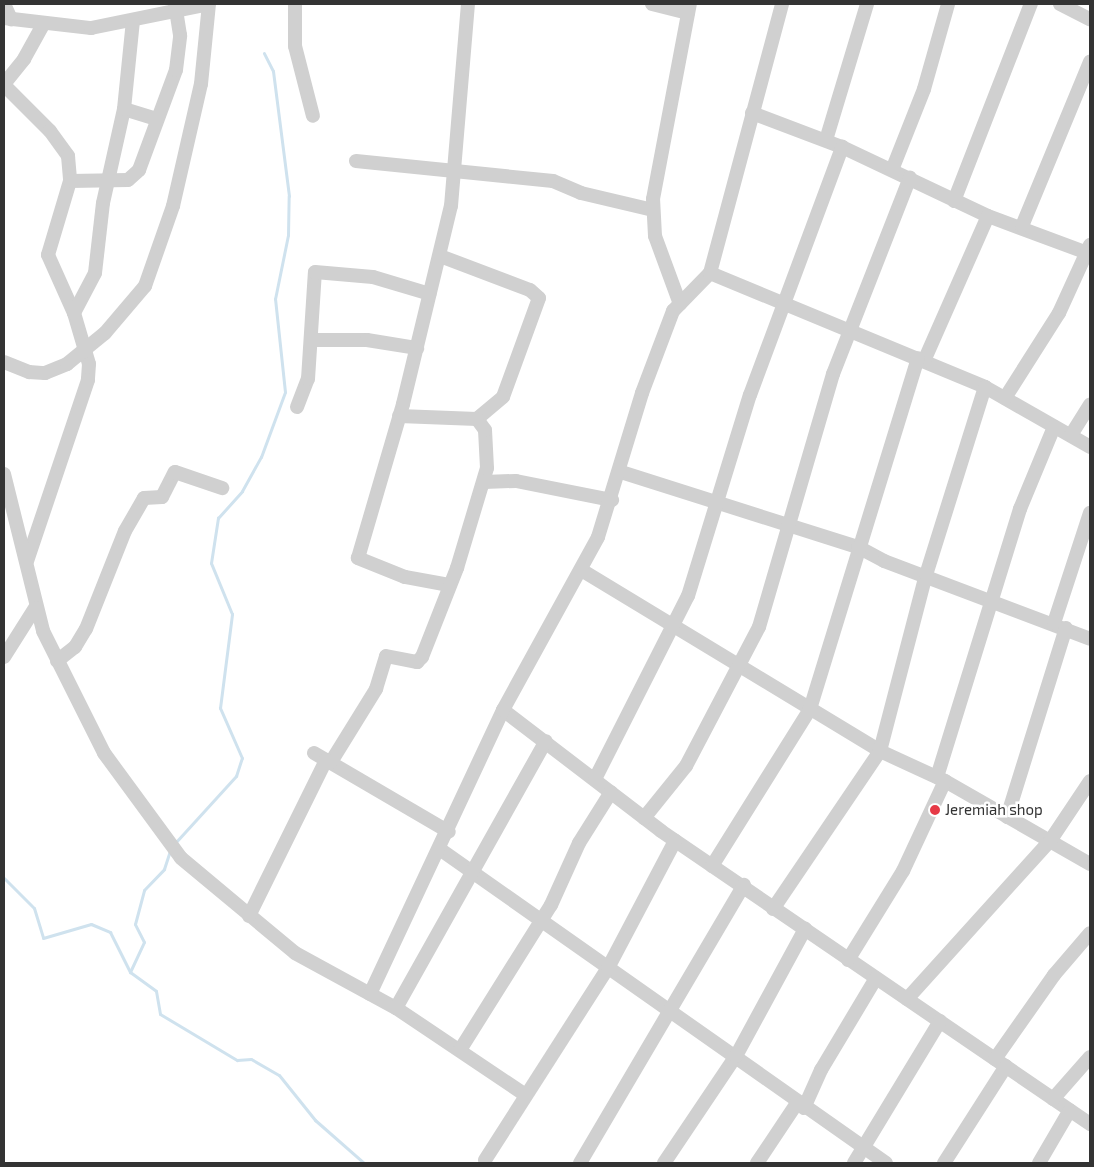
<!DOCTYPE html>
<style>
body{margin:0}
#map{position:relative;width:1094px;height:1167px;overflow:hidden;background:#fff;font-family:"Exo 2",sans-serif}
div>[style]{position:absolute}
.stream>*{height:3px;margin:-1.5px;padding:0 1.5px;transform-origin:1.5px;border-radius:1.5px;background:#cfe2ee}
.minor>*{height:14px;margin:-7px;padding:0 7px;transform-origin:7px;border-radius:7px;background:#d0d0d0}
.dots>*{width:14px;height:14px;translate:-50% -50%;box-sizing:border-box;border:2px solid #fff;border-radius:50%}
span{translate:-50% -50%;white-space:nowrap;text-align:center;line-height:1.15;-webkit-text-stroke:5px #fff;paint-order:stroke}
.poi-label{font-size:15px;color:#333}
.left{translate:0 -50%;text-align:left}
.frame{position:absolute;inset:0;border:5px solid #333;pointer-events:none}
</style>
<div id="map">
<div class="stream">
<i style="left:175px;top:843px;width:91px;rotate:-47.7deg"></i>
<i style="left:236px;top:776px;width:19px;rotate:-72deg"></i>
<i style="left:242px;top:758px;width:55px;rotate:-113.7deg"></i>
<i style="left:220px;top:708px;width:95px;rotate:-82.7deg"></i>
<i style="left:232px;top:614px;width:55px;rotate:-112.4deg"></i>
<i style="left:211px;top:563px;width:46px;rotate:-81.2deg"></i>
<i style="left:218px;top:518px;width:36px;rotate:-48deg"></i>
<i style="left:242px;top:491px;width:39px;rotate:-61deg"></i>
<i style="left:261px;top:457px;width:69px;rotate:-69.7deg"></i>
<i style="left:285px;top:392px;width:94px;rotate:-96.1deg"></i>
<i style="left:275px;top:299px;width:65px;rotate:-78.5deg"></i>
<i style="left:288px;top:235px;width:39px;rotate:-89deg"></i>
<i style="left:289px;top:196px;width:126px;rotate:-97.3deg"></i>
<i style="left:273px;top:71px;width:20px;rotate:-117deg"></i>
<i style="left:4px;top:878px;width:42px;rotate:45deg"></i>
<i style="left:34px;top:908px;width:31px;rotate:73deg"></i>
<i style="left:43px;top:938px;width:50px;rotate:-16.3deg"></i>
<i style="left:91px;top:924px;width:21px;rotate:23deg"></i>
<i style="left:110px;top:932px;width:45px;rotate:63.4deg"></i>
<i style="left:130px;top:972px;width:32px;rotate:36deg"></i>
<i style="left:156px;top:991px;width:23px;rotate:80deg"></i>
<i style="left:160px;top:1014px;width:90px;rotate:30.9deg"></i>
<i style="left:237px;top:1060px;width:14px;rotate:-4deg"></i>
<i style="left:251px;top:1059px;width:32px;rotate:30deg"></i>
<i style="left:279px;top:1075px;width:58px;rotate:51.3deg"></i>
<i style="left:315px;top:1120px;width:65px;rotate:41.3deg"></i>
<i style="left:130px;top:972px;width:33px;rotate:-65deg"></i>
<i style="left:144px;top:942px;width:20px;rotate:-117deg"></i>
<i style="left:135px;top:924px;width:35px;rotate:-75deg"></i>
<i style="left:144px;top:890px;width:29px;rotate:-46deg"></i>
<i style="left:164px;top:869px;width:20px;rotate:-72deg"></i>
</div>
<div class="minor">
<i style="left:4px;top:4px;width:17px;rotate:65deg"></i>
<i style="left:295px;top:4px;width:42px;rotate:90deg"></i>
<i style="left:295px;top:46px;width:72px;rotate:75.6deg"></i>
<i style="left:652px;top:4px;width:37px;rotate:14deg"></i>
<i style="left:1060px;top:4px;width:34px;rotate:27deg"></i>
<i style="left:4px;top:18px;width:88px;rotate:6.6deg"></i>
<i style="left:91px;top:28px;width:120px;rotate:-11.5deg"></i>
<i style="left:4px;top:84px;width:32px;rotate:-51deg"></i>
<i style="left:24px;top:59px;width:38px;rotate:-61deg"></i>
<i style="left:4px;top:85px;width:65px;rotate:45deg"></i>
<i style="left:50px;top:131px;width:31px;rotate:54deg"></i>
<i style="left:68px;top:156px;width:25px;rotate:85deg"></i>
<i style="left:70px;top:181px;width:77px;rotate:106.6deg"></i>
<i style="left:48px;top:255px;width:64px;rotate:65.9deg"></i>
<i style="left:74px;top:313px;width:53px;rotate:73.6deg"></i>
<i style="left:89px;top:364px;width:16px;rotate:94deg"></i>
<i style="left:88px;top:380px;width:191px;rotate:108.6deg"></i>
<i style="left:124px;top:109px;width:34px;rotate:17deg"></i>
<i style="left:752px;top:113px;width:96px;rotate:20.7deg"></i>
<i style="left:842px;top:147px;width:161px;rotate:25.3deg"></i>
<i style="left:988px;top:216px;width:109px;rotate:20.4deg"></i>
<i style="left:826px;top:140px;width:142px;rotate:-73.2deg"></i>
<i style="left:356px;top:161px;width:198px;rotate:5.8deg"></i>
<i style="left:553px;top:181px;width:30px;rotate:23deg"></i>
<i style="left:581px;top:193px;width:74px;rotate:13.3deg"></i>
<i style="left:892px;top:170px;width:87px;rotate:-68.4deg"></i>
<i style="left:924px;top:89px;width:88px;rotate:-74.2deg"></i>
<i style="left:70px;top:181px;width:58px;rotate:-1deg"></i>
<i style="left:128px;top:180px;width:15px;rotate:-42deg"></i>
<i style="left:139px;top:170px;width:107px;rotate:-69.7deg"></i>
<i style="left:176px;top:70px;width:35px;rotate:-83deg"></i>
<i style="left:180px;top:35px;width:31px;rotate:-99deg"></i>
<i style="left:954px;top:201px;width:212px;rotate:-68.7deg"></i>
<i style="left:1022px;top:226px;width:178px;rotate:-67.5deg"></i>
<i style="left:440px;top:256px;width:96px;rotate:20.7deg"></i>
<i style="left:530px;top:290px;width:12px;rotate:42deg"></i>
<i style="left:539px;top:298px;width:105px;rotate:110deg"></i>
<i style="left:503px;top:397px;width:34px;rotate:140deg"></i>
<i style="left:710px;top:273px;width:298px;rotate:22.5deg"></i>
<i style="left:985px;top:387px;width:121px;rotate:29.7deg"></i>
<i style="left:680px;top:304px;width:72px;rotate:-110.2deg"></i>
<i style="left:655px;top:236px;width:37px;rotate:-93deg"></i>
<i style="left:653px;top:199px;width:198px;rotate:-79.3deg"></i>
<i style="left:74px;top:313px;width:45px;rotate:-62.3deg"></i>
<i style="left:95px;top:273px;width:70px;rotate:-83.5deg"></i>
<i style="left:103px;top:203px;width:96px;rotate:-77.4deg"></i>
<i style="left:124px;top:109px;width:88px;rotate:-84.2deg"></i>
<i style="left:311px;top:340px;width:56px"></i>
<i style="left:367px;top:340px;width:51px;rotate:9.1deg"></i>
<i style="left:924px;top:361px;width:158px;rotate:-66.2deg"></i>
<i style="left:4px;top:362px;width:27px;rotate:22deg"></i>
<i style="left:29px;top:372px;width:16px;rotate:4deg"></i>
<i style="left:45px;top:373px;width:24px;rotate:-22deg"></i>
<i style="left:67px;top:364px;width:49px;rotate:-39.2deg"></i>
<i style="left:105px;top:333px;width:62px;rotate:-49.6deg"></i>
<i style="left:145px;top:286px;width:85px;rotate:-70.7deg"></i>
<i style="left:173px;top:206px;width:125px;rotate:-77.1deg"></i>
<i style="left:201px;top:84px;width:80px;rotate:-84.3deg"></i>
<i style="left:1005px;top:398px;width:101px;rotate:-57.6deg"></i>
<i style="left:1059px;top:313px;width:75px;rotate:-65.5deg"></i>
<i style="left:297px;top:407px;width:30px;rotate:-69deg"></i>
<i style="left:308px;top:379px;width:107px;rotate:-86.3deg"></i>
<i style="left:315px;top:272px;width:58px;rotate:4.9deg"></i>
<i style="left:373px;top:277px;width:59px;rotate:16.6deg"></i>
<i style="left:1071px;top:435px;width:36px;rotate:-58deg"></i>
<i style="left:621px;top:472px;width:249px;rotate:17.6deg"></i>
<i style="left:858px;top:547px;width:30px;rotate:28deg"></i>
<i style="left:884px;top:561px;width:220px;rotate:20.7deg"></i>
<i style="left:4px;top:474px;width:162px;rotate:76deg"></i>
<i style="left:43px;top:631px;width:136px;rotate:63.4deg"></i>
<i style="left:104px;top:753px;width:130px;rotate:53.7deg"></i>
<i style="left:181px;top:858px;width:148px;rotate:39.8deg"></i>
<i style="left:295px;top:953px;width:115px;rotate:28.6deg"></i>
<i style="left:396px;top:1008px;width:154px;rotate:33.9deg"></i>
<i style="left:484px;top:482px;width:32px;rotate:-2deg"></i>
<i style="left:516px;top:481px;width:98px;rotate:11.2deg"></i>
<i style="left:583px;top:571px;width:347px;rotate:31.2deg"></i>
<i style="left:880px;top:751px;width:72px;rotate:24.8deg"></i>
<i style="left:945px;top:781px;width:167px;rotate:29.8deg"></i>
<i style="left:449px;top:585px;width:45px;rotate:-169.7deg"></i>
<i style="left:405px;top:577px;width:51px;rotate:-158deg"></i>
<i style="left:358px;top:558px;width:160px;rotate:-73.7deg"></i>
<i style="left:403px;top:404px;width:204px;rotate:-76.4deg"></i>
<i style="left:451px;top:206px;width:203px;rotate:-85.2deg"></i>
<i style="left:1054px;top:623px;width:116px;rotate:-71.9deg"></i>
<i style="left:4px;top:657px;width:58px;rotate:-57.7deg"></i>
<i style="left:57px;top:661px;width:23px;rotate:-38deg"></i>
<i style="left:75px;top:647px;width:21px;rotate:-59deg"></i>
<i style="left:86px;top:629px;width:105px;rotate:-68.3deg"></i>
<i style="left:125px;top:531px;width:38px;rotate:-60deg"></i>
<i style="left:144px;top:498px;width:18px;rotate:-3deg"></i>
<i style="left:162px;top:497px;width:28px;rotate:-63deg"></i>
<i style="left:175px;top:472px;width:50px;rotate:18.8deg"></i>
<i style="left:503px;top:710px;width:199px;rotate:37.4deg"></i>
<i style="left:661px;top:831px;width:520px;rotate:34.33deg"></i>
<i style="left:314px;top:753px;width:156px;rotate:30.3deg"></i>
<i style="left:331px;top:762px;width:86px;rotate:-58.3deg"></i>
<i style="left:376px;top:689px;width:34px;rotate:-73deg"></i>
<i style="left:386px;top:656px;width:32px;rotate:11deg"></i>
<i style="left:417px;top:662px;width:7px;rotate:-45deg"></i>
<i style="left:422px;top:657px;width:96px;rotate:-68.5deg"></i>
<i style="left:457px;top:568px;width:104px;rotate:-73.3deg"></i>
<i style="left:487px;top:468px;width:38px;rotate:-93deg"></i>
<i style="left:485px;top:430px;width:14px;rotate:-126deg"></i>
<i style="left:477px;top:419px;width:78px;rotate:-177.8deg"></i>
<i style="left:937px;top:777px;width:281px;rotate:-72.8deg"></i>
<i style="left:1020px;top:509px;width:89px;rotate:-67.5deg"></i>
<i style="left:595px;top:779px;width:205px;rotate:-63.1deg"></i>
<i style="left:688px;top:596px;width:210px;rotate:-72.9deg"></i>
<i style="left:750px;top:395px;width:265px;rotate:-69.6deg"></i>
<i style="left:1007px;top:817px;width:198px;rotate:-72.7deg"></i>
<i style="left:644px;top:818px;width:67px;rotate:-51.1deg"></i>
<i style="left:686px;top:766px;width:157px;rotate:-62.3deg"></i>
<i style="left:759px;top:627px;width:264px;rotate:-73.7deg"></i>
<i style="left:833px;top:374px;width:211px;rotate:-68.6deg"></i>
<i style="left:441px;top:850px;width:544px;rotate:35.12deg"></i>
<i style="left:712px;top:866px;width:185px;rotate:-58deg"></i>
<i style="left:810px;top:709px;width:367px;rotate:-72.9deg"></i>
<i style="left:773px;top:909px;width:191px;rotate:-55.9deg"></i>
<i style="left:880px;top:751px;width:182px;rotate:-75.4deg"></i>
<i style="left:926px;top:575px;width:197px;rotate:-72.6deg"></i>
<i style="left:249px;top:916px;width:174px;rotate:-63.7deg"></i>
<i style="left:848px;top:960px;width:105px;rotate:-58.3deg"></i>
<i style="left:903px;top:871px;width:99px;rotate:-65deg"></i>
<i style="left:370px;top:994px;width:314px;rotate:-64.9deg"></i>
<i style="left:503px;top:710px;width:197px;rotate:-61.2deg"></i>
<i style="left:598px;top:537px;width:151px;rotate:-73deg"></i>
<i style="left:642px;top:393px;width:88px;rotate:-69.3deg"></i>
<i style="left:673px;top:311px;width:53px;rotate:-45.8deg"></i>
<i style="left:710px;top:273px;width:278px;rotate:-75deg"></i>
<i style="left:907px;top:999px;width:213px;rotate:-47.9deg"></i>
<i style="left:1050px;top:841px;width:72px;rotate:-56.3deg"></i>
<i style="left:396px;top:1008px;width:306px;rotate:-60.7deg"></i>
<i style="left:460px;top:1050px;width:171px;rotate:-57.9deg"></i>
<i style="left:551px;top:905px;width:68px;rotate:-65.7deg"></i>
<i style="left:579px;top:843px;width:60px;rotate:-57.9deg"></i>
<i style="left:995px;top:1059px;width:103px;rotate:-54.9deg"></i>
<i style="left:1054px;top:975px;width:55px;rotate:-49.4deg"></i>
<i style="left:1053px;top:1099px;width:56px;rotate:-48.6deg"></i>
<i style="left:804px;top:1108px;width:42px;rotate:-65.9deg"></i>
<i style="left:821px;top:1070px;width:107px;rotate:-59.1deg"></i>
<i style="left:485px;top:1160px;width:228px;rotate:-57.4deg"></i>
<i style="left:608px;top:968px;width:144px;rotate:-62.2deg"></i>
<i style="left:580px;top:1163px;width:323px;rotate:-59.5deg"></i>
<i style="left:664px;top:1163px;width:129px;rotate:-56.1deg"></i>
<i style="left:736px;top:1056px;width:145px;rotate:-61.5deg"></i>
<i style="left:757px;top:1163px;width:72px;rotate:-56.3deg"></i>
<i style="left:854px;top:1163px;width:166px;rotate:-58.8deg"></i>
<i style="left:944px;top:1163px;width:115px;rotate:-57.4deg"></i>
<i style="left:1039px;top:1163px;width:61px;rotate:-59.7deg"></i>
</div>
<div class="dots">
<i style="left:935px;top:810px;background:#e63946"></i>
</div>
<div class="poi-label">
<span class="left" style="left:945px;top:810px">Jeremiah shop</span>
</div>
<div class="frame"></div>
</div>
